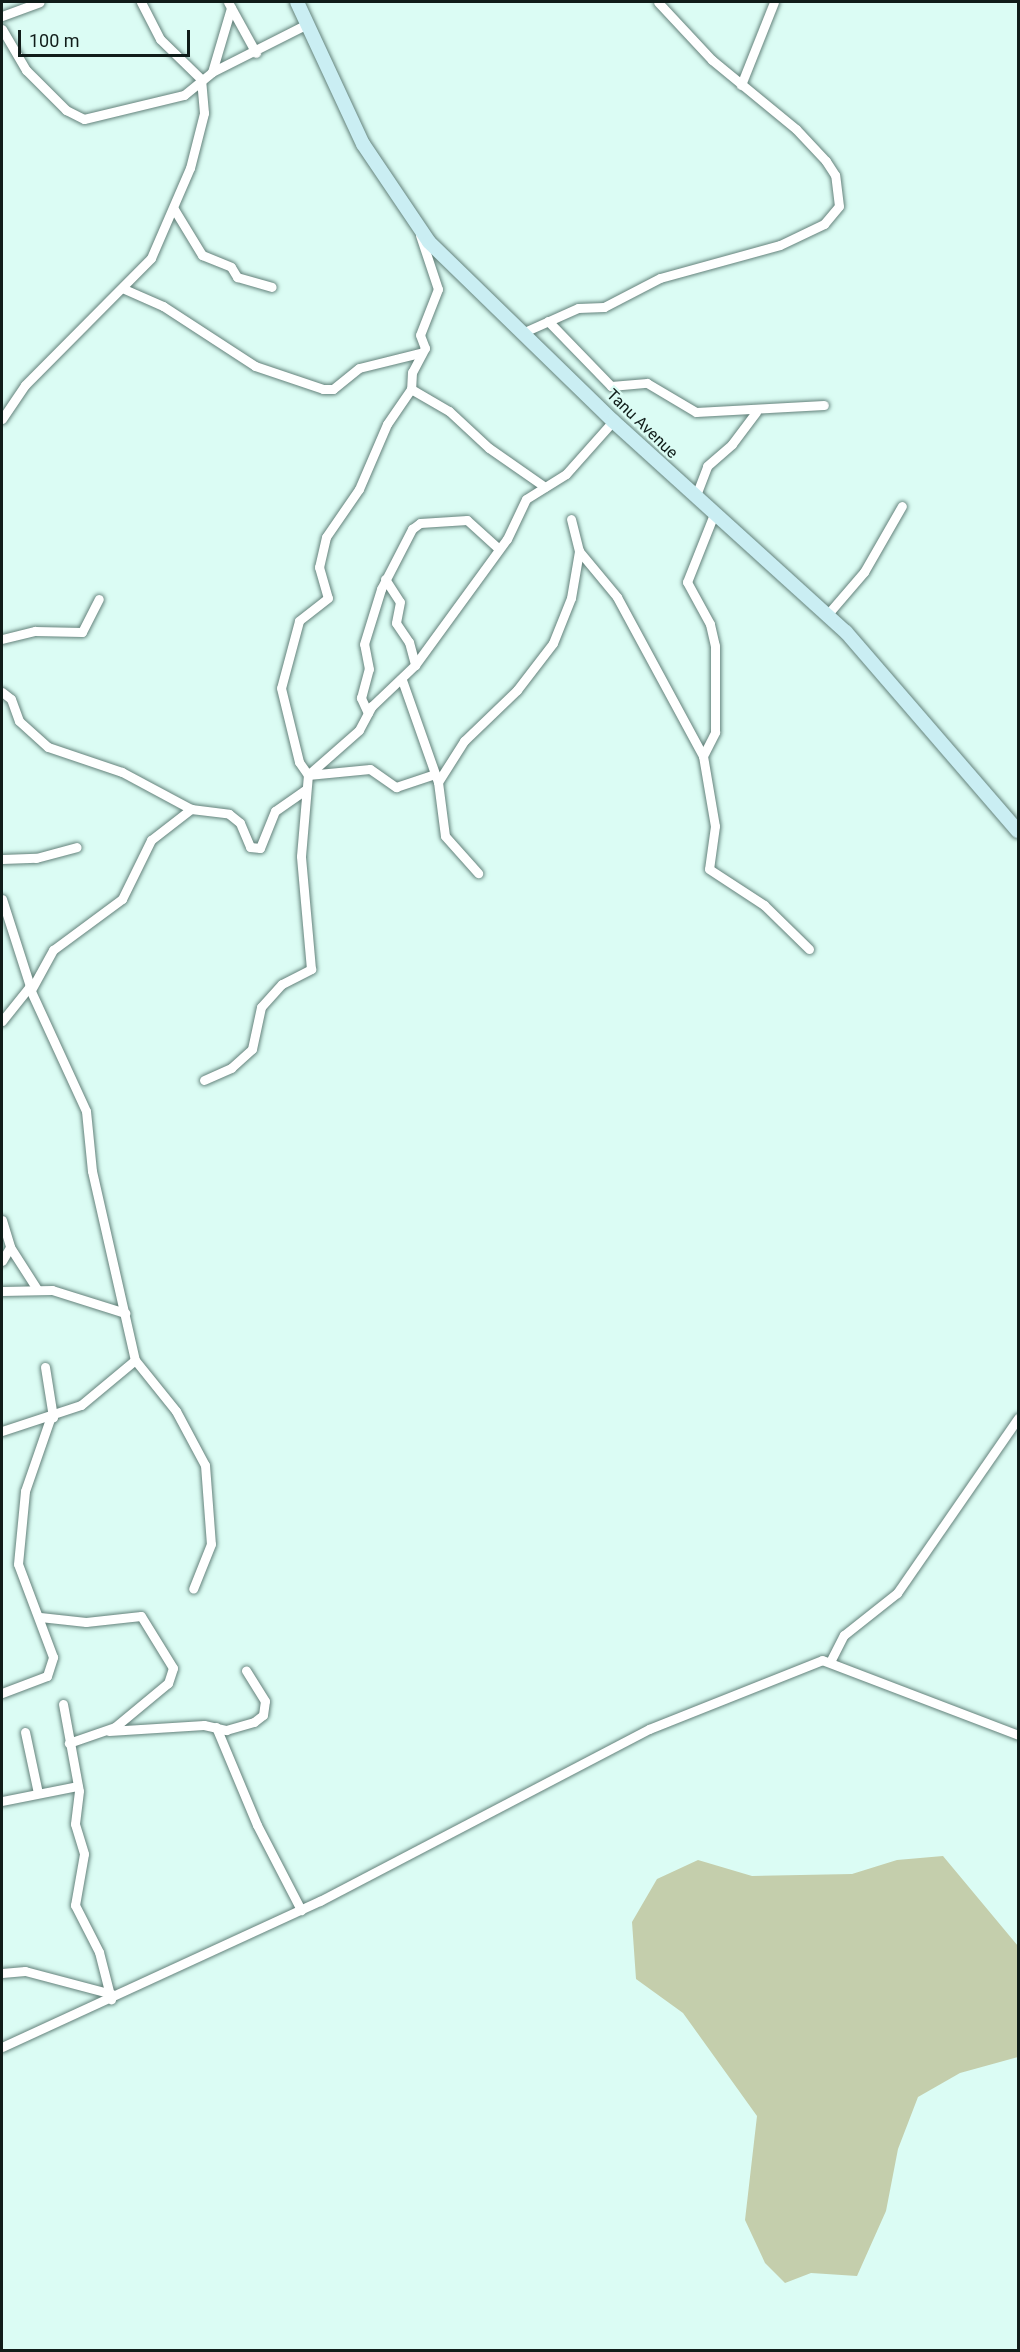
<!DOCTYPE html>
<style>
body{margin:0}
#map{position:relative;width:1020px;height:2352px;overflow:hidden;background:#dbfcf4;font-family:Roboto,sans-serif}
div>[style]{position:absolute}
.green>*{inset:0;background:#c4ceac}
.roads{filter:drop-shadow(0 0 2px #64827b) drop-shadow(0 0 2px #64827b)}
.street>*{height:9px;margin:-4.5px;padding:0 4.5px;transform-origin:4.5px;border-radius:4.5px;background:#fff}
.secondary>*{height:14px;margin:-7px;padding:0 7px;transform-origin:7px;border-radius:7px;background:#caeef3}
span{translate:-50% -50%;white-space:nowrap;text-align:center;line-height:1.15;-webkit-text-stroke:4.5px #dbfcf4;paint-order:stroke}
.street-label{font-size:16px;color:#101c19}
.frame{position:absolute;inset:0;border:3px solid #101c19;pointer-events:none}
.scale{position:absolute;left:18px;top:30px;width:172px;height:27px;box-sizing:border-box;border:3px solid #101c19;border-top:0;padding-left:8px;font-size:18px;line-height:21px;white-space:nowrap;color:#101c19;-webkit-text-stroke:4px #dbfcf4;paint-order:stroke}
</style>
<div id="map">
<div class="green">
<i style="clip-path:polygon(943px 1856px,1018px 1946px,1018px 2057px,960px 2073px,918px 2097px,898px 2149px,886px 2211px,857px 2276px,811px 2273px,785px 2283px,765px 2263px,745px 2220px,757px 2116px,683px 2013px,636px 1979px,632px 1922px,657px 1879px,698px 1860px,752px 1876px,852px 1874px,897px 1860px)"></i>
</div>
<div class="roads">
<div class="street">
<i style="left:228px;top:2px;width:58px;rotate:61.2deg"></i>
<i style="left:2px;top:16px;width:40px;rotate:-20.2deg"></i>
<i style="left:2px;top:29px;width:48px;rotate:59.7deg"></i>
<i style="left:26px;top:70px;width:57px;rotate:45deg"></i>
<i style="left:66px;top:110px;width:20px;rotate:27deg"></i>
<i style="left:84px;top:119px;width:103px;rotate:-13.5deg"></i>
<i style="left:184px;top:95px;width:36px;rotate:-39deg"></i>
<i style="left:212px;top:72px;width:104px;rotate:-26.8deg"></i>
<i style="left:212px;top:72px;width:67px;rotate:-73.5deg"></i>
<i style="left:741px;top:85px;width:89px;rotate:-68.3deg"></i>
<i style="left:174px;top:209px;width:54px;rotate:58.7deg"></i>
<i style="left:202px;top:255px;width:31px;rotate:22deg"></i>
<i style="left:231px;top:267px;width:12px;rotate:59deg"></i>
<i style="left:237px;top:277px;width:36px;rotate:16deg"></i>
<i style="left:420px;top:235px;width:57px;rotate:71.6deg"></i>
<i style="left:438px;top:289px;width:49px;rotate:111.4deg"></i>
<i style="left:420px;top:335px;width:14px;rotate:69deg"></i>
<i style="left:425px;top:348px;width:27px;rotate:118deg"></i>
<i style="left:412px;top:372px;width:17px;rotate:93deg"></i>
<i style="left:411px;top:389px;width:42px;rotate:124.4deg"></i>
<i style="left:387px;top:424px;width:71px;rotate:113.3deg"></i>
<i style="left:359px;top:489px;width:58px;rotate:124.5deg"></i>
<i style="left:326px;top:537px;width:31px;rotate:103deg"></i>
<i style="left:319px;top:567px;width:32px;rotate:74deg"></i>
<i style="left:328px;top:598px;width:37px;rotate:142deg"></i>
<i style="left:299px;top:621px;width:69px;rotate:105deg"></i>
<i style="left:281px;top:688px;width:76px;rotate:76.3deg"></i>
<i style="left:299px;top:762px;width:16px;rotate:55deg"></i>
<i style="left:308px;top:775px;width:62px;rotate:-5.5deg"></i>
<i style="left:370px;top:769px;width:32px;rotate:35deg"></i>
<i style="left:396px;top:787px;width:41px;rotate:-18.4deg"></i>
<i style="left:122px;top:288px;width:45px;rotate:23.7deg"></i>
<i style="left:163px;top:306px;width:110px;rotate:33.1deg"></i>
<i style="left:255px;top:366px;width:72px;rotate:18.7deg"></i>
<i style="left:323px;top:389px;width:10px"></i>
<i style="left:333px;top:389px;width:33px;rotate:-39deg"></i>
<i style="left:359px;top:368px;width:63px;rotate:-13.8deg"></i>
<i style="left:548px;top:321px;width:91px;rotate:45.9deg"></i>
<i style="left:611px;top:386px;width:36px;rotate:-5deg"></i>
<i style="left:647px;top:383px;width:57px;rotate:30.6deg"></i>
<i style="left:696px;top:412px;width:128px;rotate:-3.1deg"></i>
<i style="left:522px;top:333px;width:61px;rotate:-24.1deg"></i>
<i style="left:578px;top:308px;width:26px;rotate:-2deg"></i>
<i style="left:604px;top:307px;width:63px;rotate:-27.4deg"></i>
<i style="left:660px;top:278px;width:124px;rotate:-15.4deg"></i>
<i style="left:780px;top:245px;width:49px;rotate:-25.5deg"></i>
<i style="left:824px;top:224px;width:23px;rotate:-50deg"></i>
<i style="left:839px;top:206px;width:31px;rotate:-97deg"></i>
<i style="left:835px;top:175px;width:17px;rotate:-123deg"></i>
<i style="left:826px;top:161px;width:44px;rotate:-133.2deg"></i>
<i style="left:796px;top:129px;width:109px;rotate:-140.6deg"></i>
<i style="left:712px;top:60px;width:79px;rotate:-133deg"></i>
<i style="left:411px;top:389px;width:44px;rotate:30.1deg"></i>
<i style="left:449px;top:411px;width:54px;rotate:42.8deg"></i>
<i style="left:489px;top:448px;width:68px;rotate:34.9deg"></i>
<i style="left:2px;top:419px;width:41px;rotate:-55.9deg"></i>
<i style="left:25px;top:385px;width:179px;rotate:-45.2deg"></i>
<i style="left:151px;top:258px;width:98px;rotate:-66.6deg"></i>
<i style="left:190px;top:168px;width:57px;rotate:-75.7deg"></i>
<i style="left:204px;top:113px;width:34px;rotate:-95deg"></i>
<i style="left:201px;top:79px;width:57px;rotate:-135.7deg"></i>
<i style="left:160px;top:39px;width:42px;rotate:-117.2deg"></i>
<i style="left:695px;top:498px;width:34px;rotate:-69deg"></i>
<i style="left:707px;top:466px;width:33px;rotate:-41deg"></i>
<i style="left:732px;top:444px;width:40px;rotate:-53deg"></i>
<i style="left:571px;top:519px;width:33px;rotate:76deg"></i>
<i style="left:579px;top:551px;width:60px;rotate:50.4deg"></i>
<i style="left:617px;top:597px;width:181px;rotate:61.6deg"></i>
<i style="left:703px;top:756px;width:71px;rotate:80.3deg"></i>
<i style="left:715px;top:826px;width:43px;rotate:97.9deg"></i>
<i style="left:709px;top:869px;width:66px;rotate:33.2deg"></i>
<i style="left:764px;top:905px;width:63px;rotate:44.4deg"></i>
<i style="left:385px;top:579px;width:27px;rotate:57deg"></i>
<i style="left:400px;top:602px;width:21px;rotate:101deg"></i>
<i style="left:396px;top:623px;width:23px;rotate:56deg"></i>
<i style="left:409px;top:642px;width:24px;rotate:75deg"></i>
<i style="left:827px;top:615px;width:57px;rotate:-49.3deg"></i>
<i style="left:864px;top:572px;width:76px;rotate:-60.1deg"></i>
<i style="left:2px;top:639px;width:34px;rotate:-14deg"></i>
<i style="left:35px;top:631px;width:47px;rotate:1.2deg"></i>
<i style="left:82px;top:632px;width:37px;rotate:-63deg"></i>
<i style="left:402px;top:680px;width:108px;rotate:70.6deg"></i>
<i style="left:438px;top:782px;width:54px;rotate:82.6deg"></i>
<i style="left:445px;top:836px;width:50px;rotate:48.3deg"></i>
<i style="left:2px;top:692px;width:11px;rotate:38deg"></i>
<i style="left:11px;top:699px;width:23px;rotate:70deg"></i>
<i style="left:19px;top:721px;width:39px;rotate:42deg"></i>
<i style="left:48px;top:747px;width:78px;rotate:18.7deg"></i>
<i style="left:122px;top:772px;width:78px;rotate:28.2deg"></i>
<i style="left:368px;top:713px;width:17px;rotate:-115deg"></i>
<i style="left:361px;top:698px;width:30px;rotate:-75deg"></i>
<i style="left:369px;top:669px;width:25px;rotate:-101deg"></i>
<i style="left:364px;top:644px;width:58px;rotate:-72.8deg"></i>
<i style="left:381px;top:589px;width:68px;rotate:-62.7deg"></i>
<i style="left:412px;top:529px;width:10px;rotate:-37deg"></i>
<i style="left:420px;top:523px;width:47px;rotate:-3.7deg"></i>
<i style="left:467px;top:520px;width:43px;rotate:42.2deg"></i>
<i style="left:703px;top:756px;width:27px;rotate:-63deg"></i>
<i style="left:715px;top:732px;width:86px;rotate:-90deg"></i>
<i style="left:715px;top:646px;width:23px;rotate:-103deg"></i>
<i style="left:710px;top:624px;width:48px;rotate:-118.7deg"></i>
<i style="left:687px;top:582px;width:73px;rotate:-68.3deg"></i>
<i style="left:438px;top:782px;width:49px;rotate:-57.6deg"></i>
<i style="left:464px;top:741px;width:74px;rotate:-43.9deg"></i>
<i style="left:517px;top:690px;width:59px;rotate:-52.5deg"></i>
<i style="left:553px;top:643px;width:48px;rotate:-68.2deg"></i>
<i style="left:571px;top:598px;width:48px;rotate:-80.3deg"></i>
<i style="left:2px;top:859px;width:34px;rotate:-2deg"></i>
<i style="left:36px;top:858px;width:42px;rotate:-15deg"></i>
<i style="left:2px;top:899px;width:91px;rotate:72.2deg"></i>
<i style="left:30px;top:986px;width:45px;rotate:128.7deg"></i>
<i style="left:29px;top:987px;width:136px;rotate:65.3deg"></i>
<i style="left:86px;top:1111px;width:60px;rotate:84.3deg"></i>
<i style="left:92px;top:1171px;width:194px;rotate:77.2deg"></i>
<i style="left:135px;top:1360px;width:65px;rotate:51.2deg"></i>
<i style="left:176px;top:1411px;width:61px;rotate:61.8deg"></i>
<i style="left:205px;top:1465px;width:79px;rotate:85.7deg"></i>
<i style="left:211px;top:1544px;width:48px;rotate:111.8deg"></i>
<i style="left:31px;top:990px;width:46px;rotate:-61.2deg"></i>
<i style="left:53px;top:950px;width:86px;rotate:-36.5deg"></i>
<i style="left:122px;top:899px;width:66px;rotate:-63.8deg"></i>
<i style="left:151px;top:840px;width:51px;rotate:-37.8deg"></i>
<i style="left:191px;top:809px;width:38px;rotate:7deg"></i>
<i style="left:229px;top:814px;width:14px;rotate:39deg"></i>
<i style="left:240px;top:823px;width:26px;rotate:67deg"></i>
<i style="left:250px;top:847px;width:10px;rotate:6deg"></i>
<i style="left:260px;top:848px;width:40px;rotate:-68deg"></i>
<i style="left:275px;top:811px;width:38px;rotate:-35deg"></i>
<i style="left:204px;top:1080px;width:30px;rotate:-24deg"></i>
<i style="left:231px;top:1068px;width:28px;rotate:-42deg"></i>
<i style="left:252px;top:1049px;width:43px;rotate:-77.9deg"></i>
<i style="left:261px;top:1007px;width:31px;rotate:-48deg"></i>
<i style="left:282px;top:984px;width:33px;rotate:-27deg"></i>
<i style="left:311px;top:969px;width:113px;rotate:-95.1deg"></i>
<i style="left:301px;top:856px;width:81px;rotate:-85.1deg"></i>
<i style="left:308px;top:775px;width:68px;rotate:-41.4deg"></i>
<i style="left:359px;top:730px;width:27px;rotate:-62deg"></i>
<i style="left:372px;top:706px;width:59px;rotate:-43.6deg"></i>
<i style="left:415px;top:665px;width:156px;rotate:-53.9deg"></i>
<i style="left:507px;top:539px;width:44px;rotate:-64.6deg"></i>
<i style="left:526px;top:499px;width:47px;rotate:-32deg"></i>
<i style="left:566px;top:474px;width:71px;rotate:-48.4deg"></i>
<i style="left:2px;top:1220px;width:28px;rotate:73deg"></i>
<i style="left:10px;top:1247px;width:50px;rotate:57.3deg"></i>
<i style="left:2px;top:1261px;width:16px;rotate:-60deg"></i>
<i style="left:2px;top:1291px;width:50px;rotate:-1.1deg"></i>
<i style="left:52px;top:1290px;width:77px;rotate:17.5deg"></i>
<i style="left:45px;top:1367px;width:51px;rotate:80.9deg"></i>
<i style="left:2px;top:1431px;width:83px;rotate:-18.2deg"></i>
<i style="left:81px;top:1405px;width:70px;rotate:-39.8deg"></i>
<i style="left:40px;top:1617px;width:46px;rotate:6.2deg"></i>
<i style="left:86px;top:1622px;width:55px;rotate:-6.2deg"></i>
<i style="left:141px;top:1616px;width:61px;rotate:58.4deg"></i>
<i style="left:173px;top:1668px;width:16px;rotate:108deg"></i>
<i style="left:168px;top:1683px;width:69px;rotate:140.3deg"></i>
<i style="left:115px;top:1727px;width:49px;rotate:160.8deg"></i>
<i style="left:831px;top:1660px;width:28px;rotate:-63deg"></i>
<i style="left:844px;top:1635px;width:68px;rotate:-38.4deg"></i>
<i style="left:897px;top:1593px;width:213px;rotate:-55.3deg"></i>
<i style="left:2px;top:1693px;width:48px;rotate:-20.7deg"></i>
<i style="left:47px;top:1676px;width:20px;rotate:-72deg"></i>
<i style="left:53px;top:1657px;width:99px;rotate:-110.6deg"></i>
<i style="left:18px;top:1564px;width:73px;rotate:-84.5deg"></i>
<i style="left:25px;top:1491px;width:76px;rotate:-70.9deg"></i>
<i style="left:63px;top:1704px;width:88px;rotate:79.6deg"></i>
<i style="left:79px;top:1791px;width:33px;rotate:97deg"></i>
<i style="left:75px;top:1824px;width:31px;rotate:73deg"></i>
<i style="left:84px;top:1854px;width:52px;rotate:100deg"></i>
<i style="left:75px;top:1905px;width:53px;rotate:62.9deg"></i>
<i style="left:99px;top:1952px;width:49px;rotate:75.7deg"></i>
<i style="left:216px;top:1727px;width:106px;rotate:67.3deg"></i>
<i style="left:257px;top:1825px;width:96px;rotate:62.6deg"></i>
<i style="left:109px;top:1731px;width:95px;rotate:-3.6deg"></i>
<i style="left:204px;top:1725px;width:23px;rotate:13deg"></i>
<i style="left:226px;top:1730px;width:29px;rotate:-16deg"></i>
<i style="left:254px;top:1722px;width:11px;rotate:-38deg"></i>
<i style="left:263px;top:1715px;width:14px;rotate:-82deg"></i>
<i style="left:265px;top:1701px;width:36px;rotate:-122deg"></i>
<i style="left:25px;top:1732px;width:62px;rotate:78deg"></i>
<i style="left:2px;top:1801px;width:77px;rotate:-11.2deg"></i>
<i style="left:2px;top:1973px;width:23px;rotate:-5deg"></i>
<i style="left:25px;top:1971px;width:90px;rotate:14.8deg"></i>
<i style="left:2px;top:2047px;width:350px;rotate:-24.7deg"></i>
<i style="left:320px;top:1901px;width:371px;rotate:-27.6deg"></i>
<i style="left:649px;top:1729px;width:186px;rotate:-21.7deg"></i>
<i style="left:822px;top:1660px;width:210px;rotate:20.9deg"></i>
</div>
<div class="secondary">
<i style="left:297px;top:2px;width:157px;rotate:65.1deg"></i>
<i style="left:363px;top:144px;width:118px;rotate:56deg"></i>
<i style="left:429px;top:242px;width:257px;rotate:44.2deg"></i>
<i style="left:613px;top:421px;width:314px;rotate:42.2deg"></i>
<i style="left:846px;top:632px;width:263px;rotate:49.2deg"></i>
</div>
</div>
<div class="street-label">
<span style="left:642px;top:424px;rotate:44deg">Tanu Avenue</span>
</div>
<div class="frame"></div>
<div class="scale">100 m</div>
</div>
